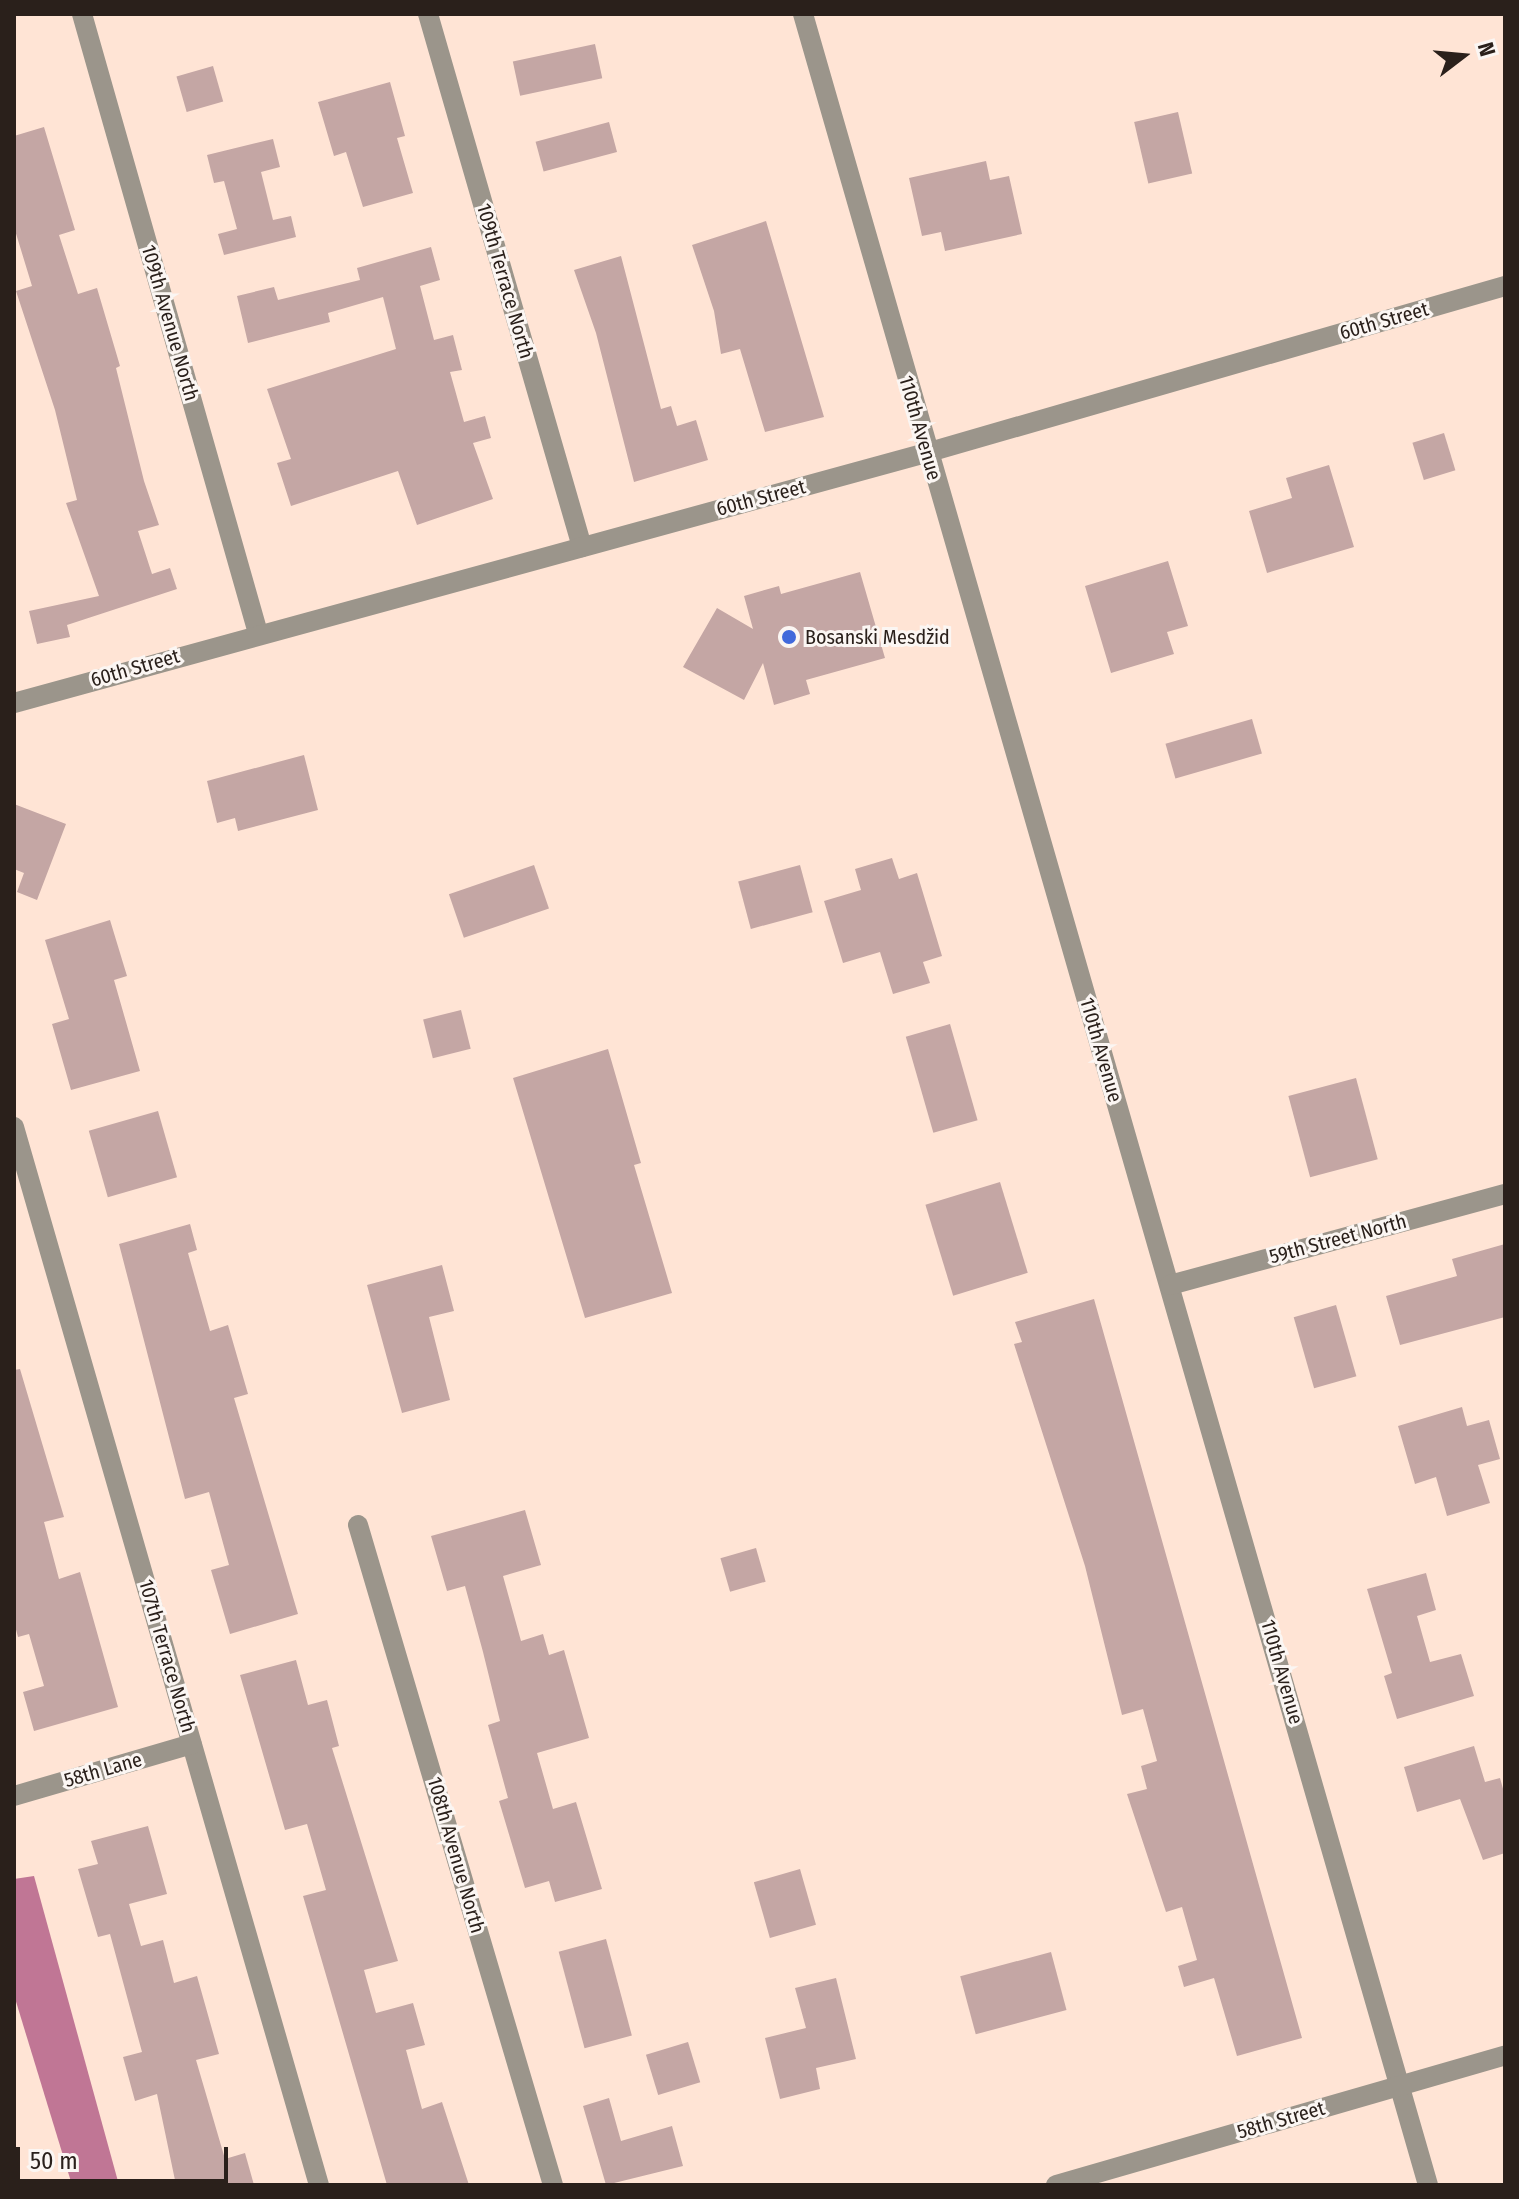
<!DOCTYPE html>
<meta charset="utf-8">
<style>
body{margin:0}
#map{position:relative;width:1519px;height:2199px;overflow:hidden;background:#ffe4d5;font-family:"Fira Sans Condensed",sans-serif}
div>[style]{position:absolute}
.water>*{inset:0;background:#c07695}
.building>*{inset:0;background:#c4a6a4;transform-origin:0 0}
.minor>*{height:20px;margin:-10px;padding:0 10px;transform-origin:10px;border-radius:10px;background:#9b958b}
.dots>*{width:22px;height:22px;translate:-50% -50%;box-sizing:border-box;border:4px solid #fbf6f3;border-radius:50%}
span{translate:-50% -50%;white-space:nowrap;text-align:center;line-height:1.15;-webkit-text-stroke:6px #fbf6f3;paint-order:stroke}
.street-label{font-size:20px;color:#2a201b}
.poi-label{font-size:20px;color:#2a201b}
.left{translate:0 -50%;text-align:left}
.frame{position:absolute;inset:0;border:16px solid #2a201b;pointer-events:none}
.north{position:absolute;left:1423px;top:16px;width:80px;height:80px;-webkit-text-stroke:6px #fbf6f3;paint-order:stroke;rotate:74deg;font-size:22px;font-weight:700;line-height:32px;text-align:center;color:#2a201b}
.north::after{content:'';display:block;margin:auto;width:28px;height:36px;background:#2a201b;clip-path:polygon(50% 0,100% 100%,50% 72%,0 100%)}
.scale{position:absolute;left:16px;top:2147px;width:212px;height:36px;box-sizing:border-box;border:4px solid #2a201b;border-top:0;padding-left:10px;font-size:24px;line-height:28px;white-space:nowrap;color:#2a201b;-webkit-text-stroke:6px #fbf6f3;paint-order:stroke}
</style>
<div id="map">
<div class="water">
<i style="clip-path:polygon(34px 1876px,119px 2185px,72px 2185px,14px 1995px,14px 1879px)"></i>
</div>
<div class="building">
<i style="left:595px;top:44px;width:35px;height:84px;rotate:78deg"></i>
<i style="left:213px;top:66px;width:37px;height:38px;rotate:74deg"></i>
<i style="clip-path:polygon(390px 82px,405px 136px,397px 138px,413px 193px,363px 207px,346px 152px,334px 156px,318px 102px)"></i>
<i style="left:1178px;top:112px;width:63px;height:45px;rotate:77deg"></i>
<i style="left:609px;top:122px;width:31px;height:76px;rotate:75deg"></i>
<i style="clip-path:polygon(44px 127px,75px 230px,59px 235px,78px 294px,97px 288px,120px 366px,116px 368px,144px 481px,159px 525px,138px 531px,152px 574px,170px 568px,177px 589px,67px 625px,70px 637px,37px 644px,29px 611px,99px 596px,66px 503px,77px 500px,55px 410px,16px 291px,32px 286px,14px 227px,14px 136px)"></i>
<i style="clip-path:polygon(273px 139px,280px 167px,261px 172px,273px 220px,291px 216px,296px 237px,224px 255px,218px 234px,237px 229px,224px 181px,214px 183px,207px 155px)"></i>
<i style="clip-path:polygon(986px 161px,990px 180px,1009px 176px,1022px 234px,945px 251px,941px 232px,922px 236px,909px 178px)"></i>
<i style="clip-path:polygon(766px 221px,824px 417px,765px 432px,740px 349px,721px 354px,714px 311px,692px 245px)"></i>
<i style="clip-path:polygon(431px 247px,440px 280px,420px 286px,434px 340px,453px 335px,462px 370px,450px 372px,464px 422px,485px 416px,491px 438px,473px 443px,493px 499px,417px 525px,398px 471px,291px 506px,277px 463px,291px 459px,267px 389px,396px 349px,383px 297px,328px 313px,330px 322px,248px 343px,237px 296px,274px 287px,278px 300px,360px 280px,357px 268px)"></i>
<i style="clip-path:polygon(621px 256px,661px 409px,671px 406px,677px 426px,696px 420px,708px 460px,634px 482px,596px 333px,574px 270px)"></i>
<i style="left:1444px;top:433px;width:39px;height:33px;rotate:73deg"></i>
<i style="clip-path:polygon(1329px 465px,1354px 547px,1267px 573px,1249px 511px,1292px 498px,1286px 478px)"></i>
<i style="clip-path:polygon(1168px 561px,1188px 626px,1167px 632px,1174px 654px,1111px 673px,1085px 586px)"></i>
<i style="clip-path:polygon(860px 572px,885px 658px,806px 680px,810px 694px,774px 705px,763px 663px,744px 700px,683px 667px,717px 608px,753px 629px,744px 596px,779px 586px,781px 594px)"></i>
<i style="left:1252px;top:719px;width:36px;height:90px;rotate:74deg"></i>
<i style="clip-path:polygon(304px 755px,318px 810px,238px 831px,235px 818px,217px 823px,207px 781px)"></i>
<i style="clip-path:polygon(14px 804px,66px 824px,37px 900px,17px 892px,24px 873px,14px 869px)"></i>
<i style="clip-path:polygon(892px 858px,899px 879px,917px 873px,942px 956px,923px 962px,930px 983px,893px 994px,880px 952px,843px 963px,824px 901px,861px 890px,855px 869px)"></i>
<i style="left:534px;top:865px;width:46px;height:90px;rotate:71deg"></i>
<i style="left:800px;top:865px;width:49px;height:64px;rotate:75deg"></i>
<i style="clip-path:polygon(110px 920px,127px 976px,114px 980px,140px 1071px,71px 1090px,52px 1024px,69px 1019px,45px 940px)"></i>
<i style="left:461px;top:1010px;width:40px;height:39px;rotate:76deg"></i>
<i style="left:950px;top:1024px;width:100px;height:46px;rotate:74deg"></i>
<i style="clip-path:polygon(608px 1049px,641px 1163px,634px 1165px,672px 1293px,585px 1318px,513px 1078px)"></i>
<i style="left:1356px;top:1078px;width:84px;height:70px;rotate:75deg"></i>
<i style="left:158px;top:1111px;width:69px;height:72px;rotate:74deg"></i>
<i style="left:1000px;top:1182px;width:95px;height:78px;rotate:73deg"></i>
<i style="clip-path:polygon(190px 1224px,197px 1250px,188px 1253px,210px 1331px,228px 1325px,248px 1394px,234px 1398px,298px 1614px,230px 1634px,211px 1570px,229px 1565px,209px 1492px,185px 1499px,119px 1244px)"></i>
<i style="clip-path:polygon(1505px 1244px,1505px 1317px,1400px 1345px,1386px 1296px,1457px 1276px,1452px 1259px)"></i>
<i style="clip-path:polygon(442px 1265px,454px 1311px,429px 1317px,450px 1400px,402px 1413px,367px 1285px)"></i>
<i style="clip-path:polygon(1094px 1299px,1302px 2038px,1237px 2056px,1214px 1978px,1184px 1987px,1178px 1966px,1197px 1960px,1182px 1907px,1166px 1912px,1127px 1794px,1147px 1789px,1141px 1766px,1157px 1761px,1143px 1709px,1122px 1715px,1085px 1566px,1014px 1344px,1022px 1342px,1015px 1322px)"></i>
<i style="left:1336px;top:1305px;width:74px;height:44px;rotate:74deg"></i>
<i style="clip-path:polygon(20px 1369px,64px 1517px,44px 1522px,59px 1579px,80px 1572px,118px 1707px,34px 1731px,23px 1692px,44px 1686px,29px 1634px,18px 1637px,14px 1622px,14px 1370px)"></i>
<i style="clip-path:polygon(1462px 1407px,1467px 1426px,1489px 1420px,1500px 1459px,1478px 1465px,1490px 1503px,1447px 1516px,1436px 1477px,1415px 1484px,1398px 1426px)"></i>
<i style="clip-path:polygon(525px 1510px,541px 1565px,503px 1576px,521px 1641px,543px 1634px,549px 1655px,564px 1650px,589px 1738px,537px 1753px,553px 1809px,576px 1802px,602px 1889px,555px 1902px,549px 1881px,525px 1888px,499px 1801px,508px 1798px,488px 1725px,500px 1721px,483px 1652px,465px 1586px,447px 1591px,431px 1536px)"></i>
<i style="left:756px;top:1548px;width:35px;height:37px;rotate:74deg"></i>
<i style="clip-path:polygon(1426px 1573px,1436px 1610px,1417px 1616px,1430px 1662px,1461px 1654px,1474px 1696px,1397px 1719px,1384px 1676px,1392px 1673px,1367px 1589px)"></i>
<i style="clip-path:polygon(296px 1660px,308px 1705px,327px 1700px,339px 1746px,332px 1748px,398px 1961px,364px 1970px,376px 2013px,413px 2003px,425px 2045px,406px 2050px,422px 2109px,442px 2102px,469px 2185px,387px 2185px,303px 1896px,326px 1890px,307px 1824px,285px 1830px,240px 1675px)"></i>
<i style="clip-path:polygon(1474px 1746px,1485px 1782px,1500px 1778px,1505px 1796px,1505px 1853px,1483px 1860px,1460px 1799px,1417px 1812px,1404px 1767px)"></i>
<i style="clip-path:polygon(148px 1826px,167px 1894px,129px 1904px,141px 1946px,163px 1940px,174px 1983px,197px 1976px,219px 2054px,196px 2060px,225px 2159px,245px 2153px,254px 2185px,176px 2185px,157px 2094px,135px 2101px,123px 2057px,142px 2052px,110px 1934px,98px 1937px,78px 1869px,98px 1864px,91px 1841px)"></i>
<i style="left:800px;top:1869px;width:58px;height:48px;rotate:74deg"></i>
<i style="left:606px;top:1939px;width:100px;height:49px;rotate:75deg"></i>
<i style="left:1051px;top:1952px;width:60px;height:94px;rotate:75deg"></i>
<i style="clip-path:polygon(836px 1978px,856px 2059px,816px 2068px,820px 2089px,780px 2099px,765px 2038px,806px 2028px,795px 1988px)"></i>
<i style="left:688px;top:2042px;width:42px;height:44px;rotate:73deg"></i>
<i style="clip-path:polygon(609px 2098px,621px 2141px,672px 2126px,683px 2166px,606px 2185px,583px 2106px)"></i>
</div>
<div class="minor">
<i style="left:82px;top:14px;width:644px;rotate:74.13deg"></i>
<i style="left:428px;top:14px;width:555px;rotate:73.88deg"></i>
<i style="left:803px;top:14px;width:2259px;rotate:73.94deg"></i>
<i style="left:14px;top:703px;width:946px;rotate:-15.33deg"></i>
<i style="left:926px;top:453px;width:603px;rotate:-16.09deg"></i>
<i style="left:14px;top:1127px;width:1101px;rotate:73.92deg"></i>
<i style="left:1170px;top:1285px;width:347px;rotate:-15.2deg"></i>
<i style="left:358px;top:1525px;width:688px;rotate:73.54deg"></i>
<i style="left:14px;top:1796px;width:185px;rotate:-16.3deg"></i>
<i style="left:1056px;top:2185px;width:467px;rotate:-16.1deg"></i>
</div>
<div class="dots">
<i style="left:789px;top:637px;background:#4169db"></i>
</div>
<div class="street-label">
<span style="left:505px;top:281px;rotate:74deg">109th Terrace North</span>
<span style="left:1384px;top:321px;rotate:-16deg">60th Street</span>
<span style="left:170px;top:323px;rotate:74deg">109th Avenue North</span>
<span style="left:920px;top:428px;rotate:74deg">110th Avenue</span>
<span style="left:761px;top:498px;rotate:-15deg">60th Street</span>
<span style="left:135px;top:668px;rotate:-16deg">60th Street</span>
<span style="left:1101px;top:1050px;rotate:74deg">110th Avenue</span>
<span style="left:1338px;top:1239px;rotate:-15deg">59th Street North</span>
<span style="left:167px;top:1656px;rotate:74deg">107th Terrace North</span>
<span style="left:1282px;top:1672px;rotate:74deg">110th Avenue</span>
<span style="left:103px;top:1770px;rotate:-16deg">58th Lane</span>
<span style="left:456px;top:1855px;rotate:74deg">108th Avenue North</span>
<span style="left:1281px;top:2120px;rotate:-16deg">58th Street</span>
</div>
<div class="poi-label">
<span class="left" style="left:805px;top:637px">Bosanski Mesdžid</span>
</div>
<div class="frame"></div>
<div class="north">N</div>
<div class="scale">50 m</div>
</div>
